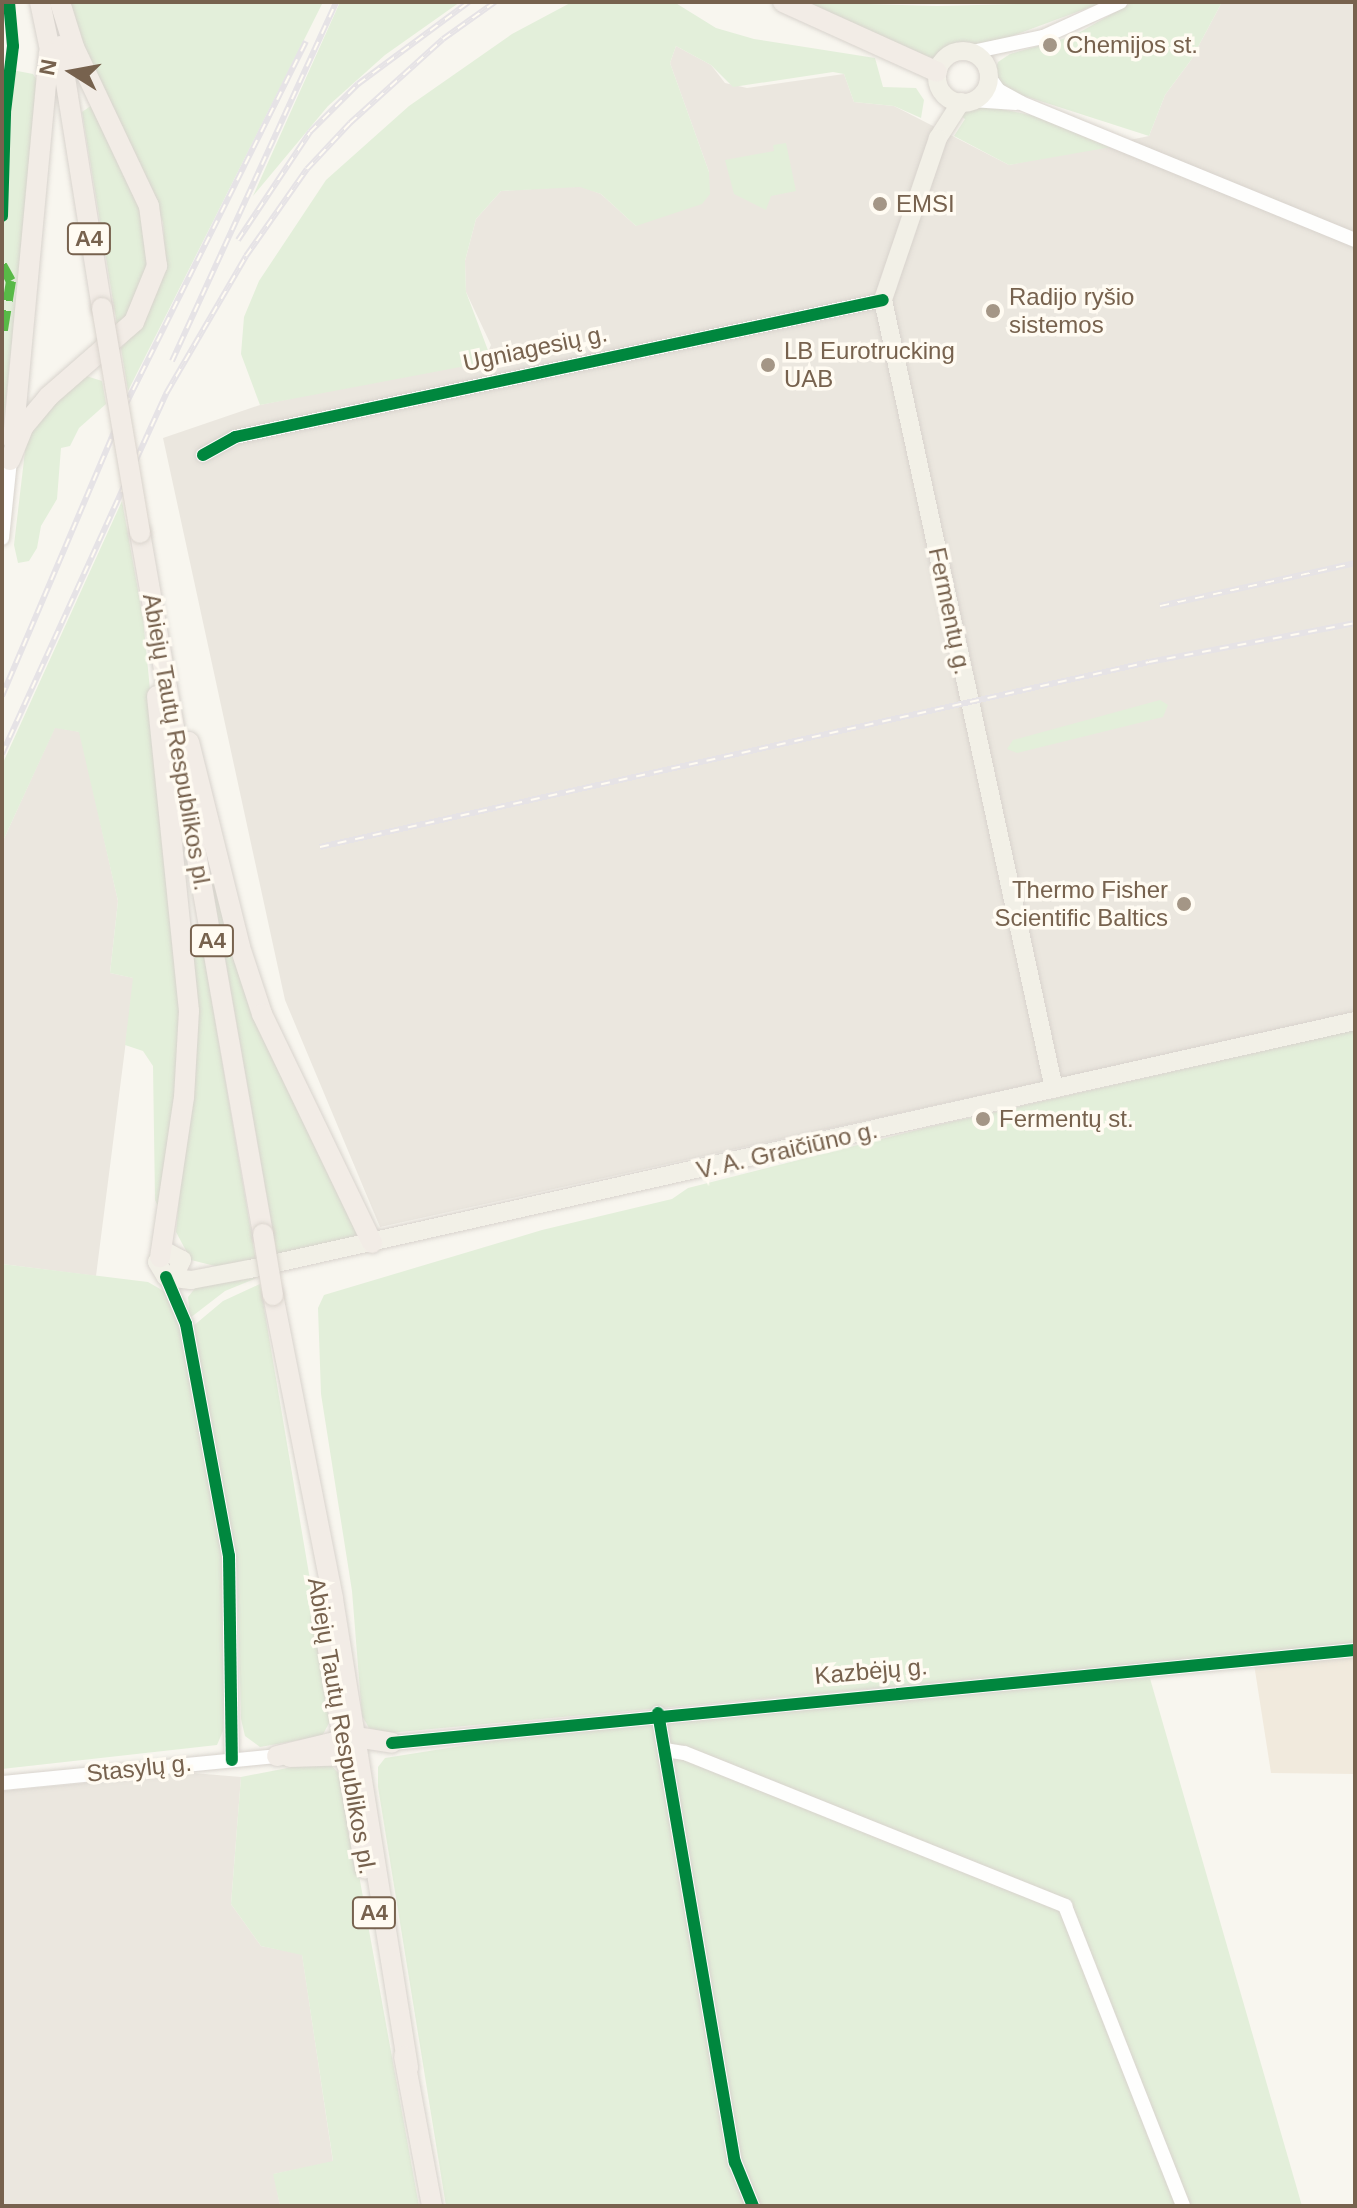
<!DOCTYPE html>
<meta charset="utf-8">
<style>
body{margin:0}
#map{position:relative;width:1357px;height:2208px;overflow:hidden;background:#f8f6ef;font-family:Helvetica,sans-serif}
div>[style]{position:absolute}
.residential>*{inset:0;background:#f1eadd}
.industrial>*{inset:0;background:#ebe7df}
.green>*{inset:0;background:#e3efda}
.roads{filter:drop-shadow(0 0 2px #d8d3cd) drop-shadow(0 0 2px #d8d3cd)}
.minor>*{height:14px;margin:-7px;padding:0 7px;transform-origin:7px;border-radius:7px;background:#fefefd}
.major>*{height:18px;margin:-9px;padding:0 9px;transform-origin:9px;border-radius:9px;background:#f2f0e7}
.major>.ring{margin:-9px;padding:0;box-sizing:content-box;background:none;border:18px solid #f2f0e7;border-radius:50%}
.highway>*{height:20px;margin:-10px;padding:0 10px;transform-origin:10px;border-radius:10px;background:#f2ece6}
.rail>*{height:6px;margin-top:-3px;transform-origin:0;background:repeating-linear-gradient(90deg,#fffbf2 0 9px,#e6e3e6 0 18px);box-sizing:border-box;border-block:2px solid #e6e3e6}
.bridges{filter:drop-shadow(0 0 2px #d9d3cc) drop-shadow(0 0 2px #d9d3cc)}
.highway-bridge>*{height:20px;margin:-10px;padding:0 10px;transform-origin:10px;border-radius:10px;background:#f2ece6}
.quiet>*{height:10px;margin-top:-5px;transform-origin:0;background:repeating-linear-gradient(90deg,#58b947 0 20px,transparent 0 30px)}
.cycleway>*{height:12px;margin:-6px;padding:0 6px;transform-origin:6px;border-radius:6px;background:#00873e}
.dots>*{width:22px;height:22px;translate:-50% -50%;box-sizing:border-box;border:4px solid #fffbf2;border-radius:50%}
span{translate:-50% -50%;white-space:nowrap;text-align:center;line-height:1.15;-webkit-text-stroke:7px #fffbf2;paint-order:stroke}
.shield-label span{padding:2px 6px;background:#fffbf2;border:2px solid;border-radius:6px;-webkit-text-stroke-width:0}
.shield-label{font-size:22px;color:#77624e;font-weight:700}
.poi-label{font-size:24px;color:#77624e}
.left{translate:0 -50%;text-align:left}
.right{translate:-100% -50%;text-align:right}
.street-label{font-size:24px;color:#77624e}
.frame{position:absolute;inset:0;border:4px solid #77624e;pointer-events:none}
.north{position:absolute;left:32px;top:32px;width:80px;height:80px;-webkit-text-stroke:6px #fffbf2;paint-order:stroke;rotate:281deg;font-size:22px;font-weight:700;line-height:32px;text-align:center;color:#77624e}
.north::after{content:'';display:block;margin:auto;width:28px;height:36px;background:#77624e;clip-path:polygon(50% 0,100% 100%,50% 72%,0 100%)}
</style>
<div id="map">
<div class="residential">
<i style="clip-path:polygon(1355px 1656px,1355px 1774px,1271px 1773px,1254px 1664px)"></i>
</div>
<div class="industrial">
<i style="clip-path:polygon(1222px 2px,1355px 2px,1355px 1013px,380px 1227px,285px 1000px,163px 438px,260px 405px,462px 363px,482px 365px,491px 345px,466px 292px,465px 261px,476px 219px,501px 191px,580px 186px,601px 194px,636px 226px,709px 172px,670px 63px,676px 46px,711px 65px,725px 83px,747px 88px,844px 74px,854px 102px,894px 106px,1009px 165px,1149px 136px,1165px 95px,1191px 60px)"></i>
<i style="clip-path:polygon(55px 727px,80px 732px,118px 901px,110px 973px,134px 978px,96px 1276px,2px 1264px,2px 843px)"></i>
<i style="clip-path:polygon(193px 1773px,241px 1777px,231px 1904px,261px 1946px,302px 1954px,333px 2162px,274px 2174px,280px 2206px,2px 2206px,2px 1791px)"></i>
</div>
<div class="green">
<i style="clip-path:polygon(68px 2px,323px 2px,128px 391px,121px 348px,141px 326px,157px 291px,165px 253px,163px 222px,96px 80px)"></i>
<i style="clip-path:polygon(340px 2px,460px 2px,385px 55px,328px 106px,253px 196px)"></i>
<i style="clip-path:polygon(572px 2px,674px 2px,716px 28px,754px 39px,875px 58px,883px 87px,916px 88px,924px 100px,921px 118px,894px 106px,854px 102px,844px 74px,833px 72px,733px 87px,711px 65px,676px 46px,670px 63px,709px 172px,710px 194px,702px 204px,636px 226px,601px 194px,580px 187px,501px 191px,476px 219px,465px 261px,466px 292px,492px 361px,260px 405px,241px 354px,244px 317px,259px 281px,326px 180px,409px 106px,512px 34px)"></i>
<i style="clip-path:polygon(795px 2px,937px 6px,1104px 2px,979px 48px,950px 48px,936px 60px)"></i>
<i style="clip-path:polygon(1133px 2px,1222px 2px,1191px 60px,1165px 95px,1149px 136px,1003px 89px,994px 74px,998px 62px,1010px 54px,1073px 36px)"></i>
<i style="clip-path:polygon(2px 68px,33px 74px,39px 83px,2px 436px)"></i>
<i style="clip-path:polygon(92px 105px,143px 204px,150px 251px,134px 311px,117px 325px,82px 112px)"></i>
<i style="clip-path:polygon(982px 105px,1054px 120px,1117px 146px,1009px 165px,954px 136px,965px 119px,958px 114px)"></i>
<i style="clip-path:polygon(786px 143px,796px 191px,771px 196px,766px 210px,734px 194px,725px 160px,774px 151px,773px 145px)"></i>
<i style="clip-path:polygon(83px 375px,102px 381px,106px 404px,79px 428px,70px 446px,61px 448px,57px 499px,41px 526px,37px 548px,29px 561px,18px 563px,14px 545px,26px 443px,34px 424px)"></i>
<i style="clip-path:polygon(122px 501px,143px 618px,183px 1027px,160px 1210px,155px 1200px,153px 1066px,143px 1051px,125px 1045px,133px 978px,110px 973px,118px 901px,79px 732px,55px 728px,2px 843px,2px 765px)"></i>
<i style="clip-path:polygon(1160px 700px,1168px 705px,1163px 717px,1017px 753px,1007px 749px,1013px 740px)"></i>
<i style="clip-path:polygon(203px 832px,228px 925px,357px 1234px,352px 1238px,277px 1255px)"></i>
<i style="clip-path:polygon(204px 955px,256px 1261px,219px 1267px,191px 1260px,176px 1232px,195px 1027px,194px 957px)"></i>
<i style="clip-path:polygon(1355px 1030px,1355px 1644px,389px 1733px,369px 1728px,362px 1716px,352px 1591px,321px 1394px,318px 1308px,324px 1295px,542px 1230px,672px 1199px,688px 1188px,929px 1127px)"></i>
<i style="clip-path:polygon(2px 1264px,148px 1282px,167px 1293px,179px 1324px,223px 1555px,227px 1598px,223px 1731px,217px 1745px,2px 1769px)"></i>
<i style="clip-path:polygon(259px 1277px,225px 1291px,190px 1318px,188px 1297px,196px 1287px)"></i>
<i style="clip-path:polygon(260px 1284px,333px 1716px,322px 1736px,260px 1747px,245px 1736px,241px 1719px,237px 1570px,192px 1327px,223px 1301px)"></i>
<i style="clip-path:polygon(1149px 1675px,1302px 2206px,446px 2206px,378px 1787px,378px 1767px,385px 1758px,555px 1731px)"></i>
<i style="clip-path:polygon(318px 1762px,330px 1764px,341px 1776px,419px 2206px,280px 2206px,273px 2174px,333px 2161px,302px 1955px,261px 1946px,231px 1904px,241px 1777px)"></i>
</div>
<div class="roads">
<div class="minor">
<i style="left:972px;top:52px;width:73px;rotate:-11.9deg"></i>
<i style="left:1043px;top:37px;width:85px;rotate:-24.4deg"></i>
<i style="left:989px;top:77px;width:16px;rotate:55deg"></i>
<i style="left:998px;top:90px;width:26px;rotate:29deg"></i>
<i style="left:1021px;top:103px;width:361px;rotate:22.3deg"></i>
<i style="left:972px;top:100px;width:44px;rotate:3.9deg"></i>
<i style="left:203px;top:455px;width:37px;rotate:-29deg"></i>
<i style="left:235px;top:437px;width:662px;rotate:-11.94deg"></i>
<i style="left:2px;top:538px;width:78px;rotate:-84.1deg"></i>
<i style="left:166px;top:1277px;width:51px;rotate:66.9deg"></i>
<i style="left:186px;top:1324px;width:236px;rotate:79.5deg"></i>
<i style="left:229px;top:1556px;width:204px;rotate:89.2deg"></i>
<i style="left:658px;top:1713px;width:456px;rotate:80.3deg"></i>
<i style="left:735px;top:2162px;width:48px;rotate:67.8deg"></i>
<i style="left:392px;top:1743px;width:967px;rotate:-5.52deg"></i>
<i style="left:665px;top:1750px;width:20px;rotate:9deg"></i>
<i style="left:685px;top:1753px;width:410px;rotate:21.9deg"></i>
<i style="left:1065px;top:1906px;width:322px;rotate:68.5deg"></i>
<i style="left:2px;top:1783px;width:276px;rotate:-5.6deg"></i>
</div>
<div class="major">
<i class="ring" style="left:937px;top:51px;width:34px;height:34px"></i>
<i style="left:961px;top:102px;width:43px;rotate:122.6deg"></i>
<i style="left:938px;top:138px;width:171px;rotate:108.8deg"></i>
<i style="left:883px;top:300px;width:807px;rotate:77.77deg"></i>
<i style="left:174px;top:1277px;width:19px;rotate:-65deg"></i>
<i style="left:182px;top:1260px;width:17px;rotate:-152deg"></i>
<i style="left:167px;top:1252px;width:14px;rotate:135deg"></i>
<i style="left:157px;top:1262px;width:17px;rotate:59deg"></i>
<i style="left:166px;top:1277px;width:25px;rotate:7deg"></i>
<i style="left:191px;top:1280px;width:60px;rotate:-10.6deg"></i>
<i style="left:250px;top:1269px;width:1132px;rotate:-12.65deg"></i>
</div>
<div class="highway">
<i style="left:40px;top:2px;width:63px;rotate:78.2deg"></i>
<i style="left:783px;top:2px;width:169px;rotate:24.4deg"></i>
<i style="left:60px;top:46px;width:265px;rotate:80.9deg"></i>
<i style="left:13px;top:440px;width:389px;rotate:-84.7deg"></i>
<i style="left:10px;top:460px;width:37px;rotate:-68deg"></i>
<i style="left:24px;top:426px;width:38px;rotate:-50deg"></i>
<i style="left:48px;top:397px;width:114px;rotate:-41.1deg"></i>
<i style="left:134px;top:322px;width:61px;rotate:-67.7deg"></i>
<i style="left:157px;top:266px;width:61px;rotate:-97.6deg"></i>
<i style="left:149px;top:206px;width:176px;rotate:-115.3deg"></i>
<i style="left:74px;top:47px;width:47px;rotate:-107.3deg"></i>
<i style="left:140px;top:533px;width:712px;rotate:80.05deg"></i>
<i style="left:157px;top:696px;width:317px;rotate:84.2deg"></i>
<i style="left:189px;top:1011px;width:86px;rotate:93.3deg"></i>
<i style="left:184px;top:1097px;width:162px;rotate:98.5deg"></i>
<i style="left:189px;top:742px;width:211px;rotate:76deg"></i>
<i style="left:240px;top:947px;width:71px;rotate:71.8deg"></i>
<i style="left:262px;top:1014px;width:254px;rotate:64.3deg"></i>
<i style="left:273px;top:1295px;width:310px;rotate:78.8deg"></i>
<i style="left:333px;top:1599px;width:475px;rotate:80.9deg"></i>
<i style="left:323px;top:1620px;width:252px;rotate:80.4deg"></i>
<i style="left:277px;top:1756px;width:81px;rotate:-13.5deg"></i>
<i style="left:356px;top:1737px;width:36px;rotate:9deg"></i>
<i style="left:290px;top:1757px;width:64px;rotate:-1.8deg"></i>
<i style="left:404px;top:2056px;width:153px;rotate:79.4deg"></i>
</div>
</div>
<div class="rail">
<i style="left:238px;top:240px;width:130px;rotate:-56.3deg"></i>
<i style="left:310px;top:132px;width:68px;rotate:-45deg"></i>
<i style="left:358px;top:84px;width:138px;rotate:-36.5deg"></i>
<i style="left:172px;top:361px;width:395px;rotate:-65.4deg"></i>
<i style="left:1160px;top:606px;width:200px;rotate:-12.4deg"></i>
<i style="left:2px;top:696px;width:315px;rotate:-67deg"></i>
<i style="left:125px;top:406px;width:407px;rotate:-63.6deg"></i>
<i style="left:2px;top:754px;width:398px;rotate:-65.5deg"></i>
<i style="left:167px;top:392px;width:157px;rotate:-59.8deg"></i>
<i style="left:246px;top:256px;width:106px;rotate:-55deg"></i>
<i style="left:307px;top:169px;width:63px;rotate:-46.9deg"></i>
<i style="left:350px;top:123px;width:125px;rotate:-42.1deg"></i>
<i style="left:443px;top:39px;width:64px;rotate:-35.4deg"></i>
<i style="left:320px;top:847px;width:849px;rotate:-12.58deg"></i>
<i style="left:1149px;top:662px;width:210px;rotate:-10.7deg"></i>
</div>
<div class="bridges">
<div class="highway-bridge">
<i style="left:102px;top:308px;width:228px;rotate:80.4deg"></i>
<i style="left:263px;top:1234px;width:62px;rotate:80.7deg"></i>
</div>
</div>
<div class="quiet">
<i style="left:2px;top:265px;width:18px;rotate:61deg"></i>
<i style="left:11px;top:281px;width:56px;rotate:99.3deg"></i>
</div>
<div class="cycleway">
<i style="left:2px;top:216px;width:104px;rotate:-88.3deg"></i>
<i style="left:5px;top:112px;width:66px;rotate:-83.1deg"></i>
<i style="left:13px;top:46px;width:44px;rotate:-95.2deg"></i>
<i style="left:203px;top:455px;width:37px;rotate:-29deg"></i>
<i style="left:235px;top:437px;width:662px;rotate:-11.94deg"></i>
<i style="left:166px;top:1277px;width:51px;rotate:66.9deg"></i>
<i style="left:186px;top:1324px;width:236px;rotate:79.5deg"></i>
<i style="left:229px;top:1556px;width:204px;rotate:89.2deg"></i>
<i style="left:658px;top:1713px;width:456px;rotate:80.3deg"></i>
<i style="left:735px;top:2162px;width:48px;rotate:67.8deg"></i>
<i style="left:392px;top:1743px;width:967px;rotate:-5.52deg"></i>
</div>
<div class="dots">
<i style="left:1050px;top:45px;background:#a49686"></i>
<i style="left:880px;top:204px;background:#a49686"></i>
<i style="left:993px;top:311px;background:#a49686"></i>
<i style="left:768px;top:365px;background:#a49686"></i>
<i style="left:1184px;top:904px;background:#a49686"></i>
<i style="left:983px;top:1119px;background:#a49686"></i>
</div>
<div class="shield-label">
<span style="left:89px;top:239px">A4</span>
<span style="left:212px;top:941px">A4</span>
<span style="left:374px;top:1913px">A4</span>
</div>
<div class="poi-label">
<span class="left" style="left:1066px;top:45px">Chemijos st.</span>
<span class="left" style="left:896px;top:204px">EMSI</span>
<span class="left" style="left:1009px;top:311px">Radijo ryšio<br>sistemos</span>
<span class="left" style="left:784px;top:365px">LB Eurotrucking<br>UAB</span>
<span class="right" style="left:1168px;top:904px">Thermo Fisher<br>Scientific Baltics</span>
<span class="left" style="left:999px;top:1119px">Fermentų st.</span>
</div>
<div class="street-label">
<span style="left:535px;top:348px;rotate:-12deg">Ugniagesių g.</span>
<span style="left:950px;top:611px;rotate:78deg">Fermentų g.</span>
<span style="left:177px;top:742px;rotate:80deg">Abiejų Tautų Respublikos pl.</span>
<span style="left:787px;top:1150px;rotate:-13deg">V. A. Graičiūno g.</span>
<span style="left:871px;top:1671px;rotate:-5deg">Kazbėjų g.</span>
<span style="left:342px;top:1726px;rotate:80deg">Abiejų Tautų Respublikos pl.</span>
<span style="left:139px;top:1768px;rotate:-6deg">Stasylų g.</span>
</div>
<div class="frame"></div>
<div class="north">N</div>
</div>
